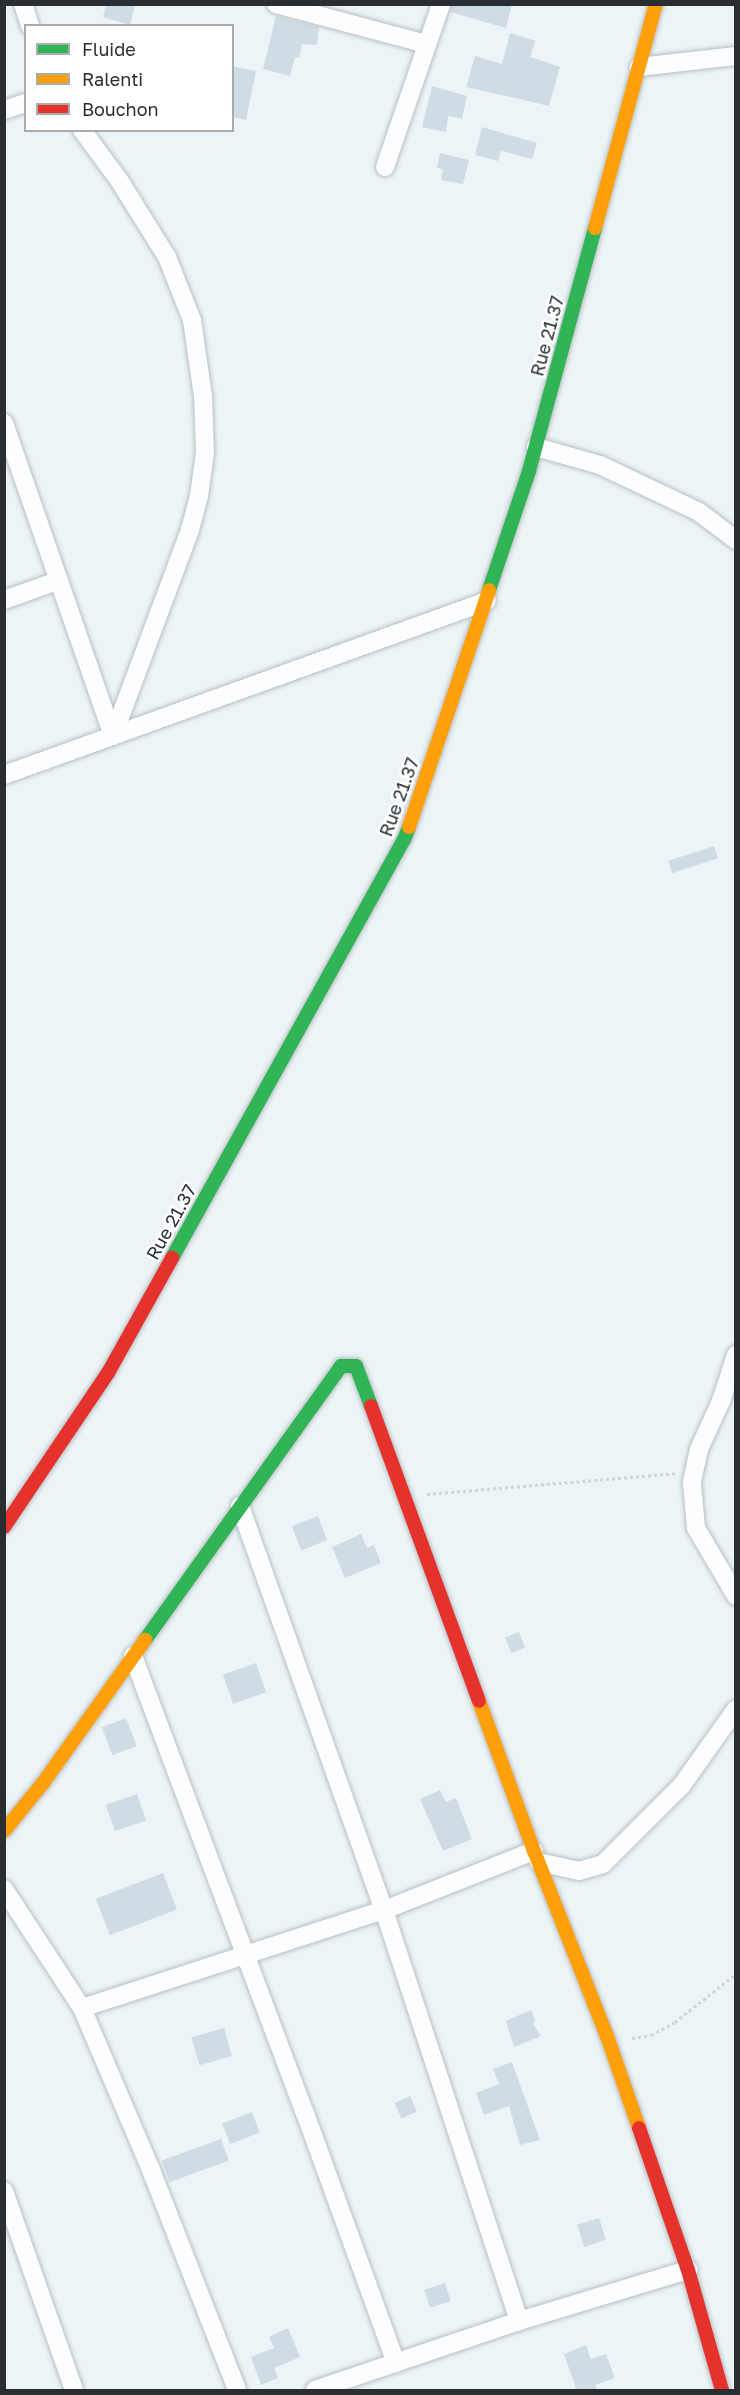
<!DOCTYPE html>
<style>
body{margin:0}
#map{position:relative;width:740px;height:2395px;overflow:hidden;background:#ecf4f8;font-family:"Golos Text",sans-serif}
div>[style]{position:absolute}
.building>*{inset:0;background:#d0dce4;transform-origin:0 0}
.path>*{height:3px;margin-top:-1.5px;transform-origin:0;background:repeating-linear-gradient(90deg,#d2d5d6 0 3px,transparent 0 6px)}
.roads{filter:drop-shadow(0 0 2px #b9c0c3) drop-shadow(0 0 2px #b9c0c3)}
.street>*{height:18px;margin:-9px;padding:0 9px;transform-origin:9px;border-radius:9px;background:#fcfdfe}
.fast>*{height:14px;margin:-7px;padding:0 7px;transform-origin:7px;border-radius:7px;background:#30b455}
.slow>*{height:14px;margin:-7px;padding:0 7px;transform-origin:7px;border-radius:7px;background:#ff9f0a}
.jam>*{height:14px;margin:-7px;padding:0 7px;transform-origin:7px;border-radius:7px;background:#e5322d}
span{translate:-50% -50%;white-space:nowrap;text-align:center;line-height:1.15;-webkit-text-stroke:5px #fff;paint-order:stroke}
.street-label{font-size:18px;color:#282e31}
.frame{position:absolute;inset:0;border:6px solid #282e31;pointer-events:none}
.legend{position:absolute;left:24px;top:24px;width:210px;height:108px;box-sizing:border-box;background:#fff;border:2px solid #a9abad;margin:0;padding:8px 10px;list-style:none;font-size:18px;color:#282e31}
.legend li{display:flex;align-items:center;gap:12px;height:30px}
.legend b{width:30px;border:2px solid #a9abad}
</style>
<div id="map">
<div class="building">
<i style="clip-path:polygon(106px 4px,135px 4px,130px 25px,103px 17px)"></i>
<i style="clip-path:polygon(452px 4px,512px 4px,506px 28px,450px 12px)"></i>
<i style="clip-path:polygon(276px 16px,319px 27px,317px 45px,302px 44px,299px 58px,295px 57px,290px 76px,263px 69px)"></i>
<i style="clip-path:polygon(510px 33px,535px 41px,530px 57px,560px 67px,549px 106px,466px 87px,475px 56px,502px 64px)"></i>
<i style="clip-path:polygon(232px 66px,256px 71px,246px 120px,232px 117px)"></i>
<i style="clip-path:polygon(432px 86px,467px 96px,462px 119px,448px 116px,446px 132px,422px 127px)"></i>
<i style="clip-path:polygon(482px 127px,537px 143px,532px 159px,501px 151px,498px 161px,475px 155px)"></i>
<i style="clip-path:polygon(440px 153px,469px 160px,463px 184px,441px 180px,443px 169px,437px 168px)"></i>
<i style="left:714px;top:846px;width:13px;height:48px;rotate:72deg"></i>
<i style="left:318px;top:1516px;width:26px;height:28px;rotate:69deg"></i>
<i style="clip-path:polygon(361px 1534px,367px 1548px,374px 1545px,381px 1563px,345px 1578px,332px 1547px)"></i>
<i style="left:519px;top:1632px;width:17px;height:15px;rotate:69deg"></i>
<i style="left:256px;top:1663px;width:31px;height:35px;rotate:71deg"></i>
<i style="left:126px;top:1718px;width:30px;height:26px;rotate:69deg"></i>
<i style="clip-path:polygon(440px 1790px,446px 1802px,456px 1798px,472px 1839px,443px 1851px,420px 1799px)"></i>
<i style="left:137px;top:1794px;width:28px;height:33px;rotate:71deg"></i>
<i style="left:163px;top:1873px;width:39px;height:72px;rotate:69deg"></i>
<i style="clip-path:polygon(531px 2010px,535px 2021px,533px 2024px,541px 2036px,514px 2047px,506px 2021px)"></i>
<i style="left:224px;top:2028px;width:29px;height:34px;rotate:74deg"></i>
<i style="clip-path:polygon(512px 2062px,540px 2140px,520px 2145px,509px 2106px,484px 2115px,476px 2093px,499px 2084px,493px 2069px)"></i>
<i style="left:410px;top:2096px;width:17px;height:17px;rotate:66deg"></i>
<i style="left:252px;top:2112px;width:22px;height:32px;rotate:69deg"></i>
<i style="left:221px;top:2139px;width:23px;height:63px;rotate:70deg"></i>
<i style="left:599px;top:2218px;width:23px;height:23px;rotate:72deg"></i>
<i style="left:445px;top:2283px;width:19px;height:22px;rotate:72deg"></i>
<i style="clip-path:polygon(288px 2328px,300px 2357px,274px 2368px,278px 2378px,261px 2385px,251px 2357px,274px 2348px,269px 2337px)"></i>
<i style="clip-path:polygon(586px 2345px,591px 2359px,606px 2354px,615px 2378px,595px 2385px,597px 2391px,577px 2391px,564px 2354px)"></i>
</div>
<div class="path">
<i style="left:427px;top:1494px;width:249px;rotate:-4.8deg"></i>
<i style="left:632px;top:2038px;width:19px;rotate:-9deg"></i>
<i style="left:651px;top:2035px;width:27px;rotate:-28deg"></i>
<i style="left:675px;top:2022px;width:78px;rotate:-38.2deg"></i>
</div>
<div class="roads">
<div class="street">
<i style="left:23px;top:4px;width:23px;rotate:72deg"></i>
<i style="left:276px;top:4px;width:155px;rotate:14.9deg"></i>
<i style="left:639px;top:67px;width:98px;rotate:-6.5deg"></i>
<i style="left:4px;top:110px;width:23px;rotate:-18deg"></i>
<i style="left:82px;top:130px;width:62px;rotate:53.5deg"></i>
<i style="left:119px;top:180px;width:91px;rotate:58.1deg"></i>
<i style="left:167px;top:257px;width:68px;rotate:68.4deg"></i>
<i style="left:192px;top:320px;width:77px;rotate:81.8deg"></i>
<i style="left:203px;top:396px;width:56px;rotate:88deg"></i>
<i style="left:205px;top:452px;width:44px;rotate:97.8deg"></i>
<i style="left:199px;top:496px;width:35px;rotate:105deg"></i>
<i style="left:190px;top:530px;width:220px;rotate:110.5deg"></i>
<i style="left:385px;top:167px;width:172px;rotate:-71deg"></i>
<i style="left:4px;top:423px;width:331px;rotate:70.8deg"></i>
<i style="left:536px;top:447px;width:66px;rotate:15.7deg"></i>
<i style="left:600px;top:465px;width:110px;rotate:25.4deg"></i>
<i style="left:699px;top:512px;width:46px;rotate:37.1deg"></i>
<i style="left:4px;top:600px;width:56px;rotate:-19.7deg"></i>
<i style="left:4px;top:775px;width:513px;rotate:-19.81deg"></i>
<i style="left:736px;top:1355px;width:48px;rotate:108.1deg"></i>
<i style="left:721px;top:1401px;width:53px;rotate:114.6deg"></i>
<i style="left:699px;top:1449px;width:35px;rotate:102deg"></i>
<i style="left:692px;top:1483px;width:45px;rotate:84.9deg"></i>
<i style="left:696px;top:1528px;width:79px;rotate:59.5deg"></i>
<i style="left:240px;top:1506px;width:429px;rotate:70.4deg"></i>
<i style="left:384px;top:1910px;width:433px;rotate:71.8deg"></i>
<i style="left:133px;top:1656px;width:488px;rotate:69.4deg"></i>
<i style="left:305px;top:2113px;width:266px;rotate:70deg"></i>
<i style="left:539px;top:1862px;width:41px;rotate:12.7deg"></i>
<i style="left:579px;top:1871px;width:25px;rotate:-16deg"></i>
<i style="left:603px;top:1864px;width:112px;rotate:-45deg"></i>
<i style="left:682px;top:1785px;width:93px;rotate:-54.6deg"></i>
<i style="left:4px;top:1889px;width:142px;rotate:56.8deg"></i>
<i style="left:82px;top:2008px;width:176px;rotate:66.9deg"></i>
<i style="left:151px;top:2170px;width:236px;rotate:68.6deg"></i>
<i style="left:82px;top:2008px;width:318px;rotate:-18deg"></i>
<i style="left:384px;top:1910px;width:161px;rotate:-21.5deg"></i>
<i style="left:4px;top:2191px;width:211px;rotate:70.6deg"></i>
<i style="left:315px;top:2390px;width:215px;rotate:-18.7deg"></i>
<i style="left:519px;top:2321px;width:177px;rotate:-16.8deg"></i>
</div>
<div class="fast">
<i style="left:489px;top:590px;width:126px;rotate:-71.4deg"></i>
<i style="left:529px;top:471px;width:252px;rotate:-74.8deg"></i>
<i style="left:172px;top:1258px;width:478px;rotate:-61deg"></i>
<i style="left:404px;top:840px;width:14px;rotate:-69deg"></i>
<i style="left:145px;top:1640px;width:337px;rotate:-54.4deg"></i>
<i style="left:341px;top:1366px;width:15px"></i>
<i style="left:356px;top:1366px;width:43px;rotate:69.4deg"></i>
</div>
<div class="slow">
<i style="left:595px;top:228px;width:232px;rotate:-74.8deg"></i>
<i style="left:409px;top:827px;width:250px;rotate:-71.3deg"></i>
<i style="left:479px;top:1701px;width:160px;rotate:69.9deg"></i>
<i style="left:534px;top:1851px;width:199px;rotate:68.5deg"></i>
<i style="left:607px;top:2036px;width:97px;rotate:70.8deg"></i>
<i style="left:4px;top:1831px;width:62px;rotate:-50.9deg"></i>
<i style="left:43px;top:1783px;width:176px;rotate:-54.5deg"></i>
</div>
<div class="jam">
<i style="left:371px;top:1406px;width:314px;rotate:69.9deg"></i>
<i style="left:4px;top:1527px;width:186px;rotate:-56deg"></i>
<i style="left:108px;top:1373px;width:132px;rotate:-60.9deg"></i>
<i style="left:639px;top:2128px;width:150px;rotate:71deg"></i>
<i style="left:688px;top:2270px;width:125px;rotate:74.2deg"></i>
</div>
</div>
<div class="street-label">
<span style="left:547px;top:336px;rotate:-75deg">Rue 21.37</span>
<span style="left:399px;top:797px;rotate:-70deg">Rue 21.37</span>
<span style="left:171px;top:1222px;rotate:-61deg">Rue 21.37</span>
</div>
<div class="frame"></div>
<ul class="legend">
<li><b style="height:8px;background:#30b455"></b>Fluide</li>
<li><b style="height:8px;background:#ff9f0a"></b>Ralenti</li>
<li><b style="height:8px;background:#e5322d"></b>Bouchon</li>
</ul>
</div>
